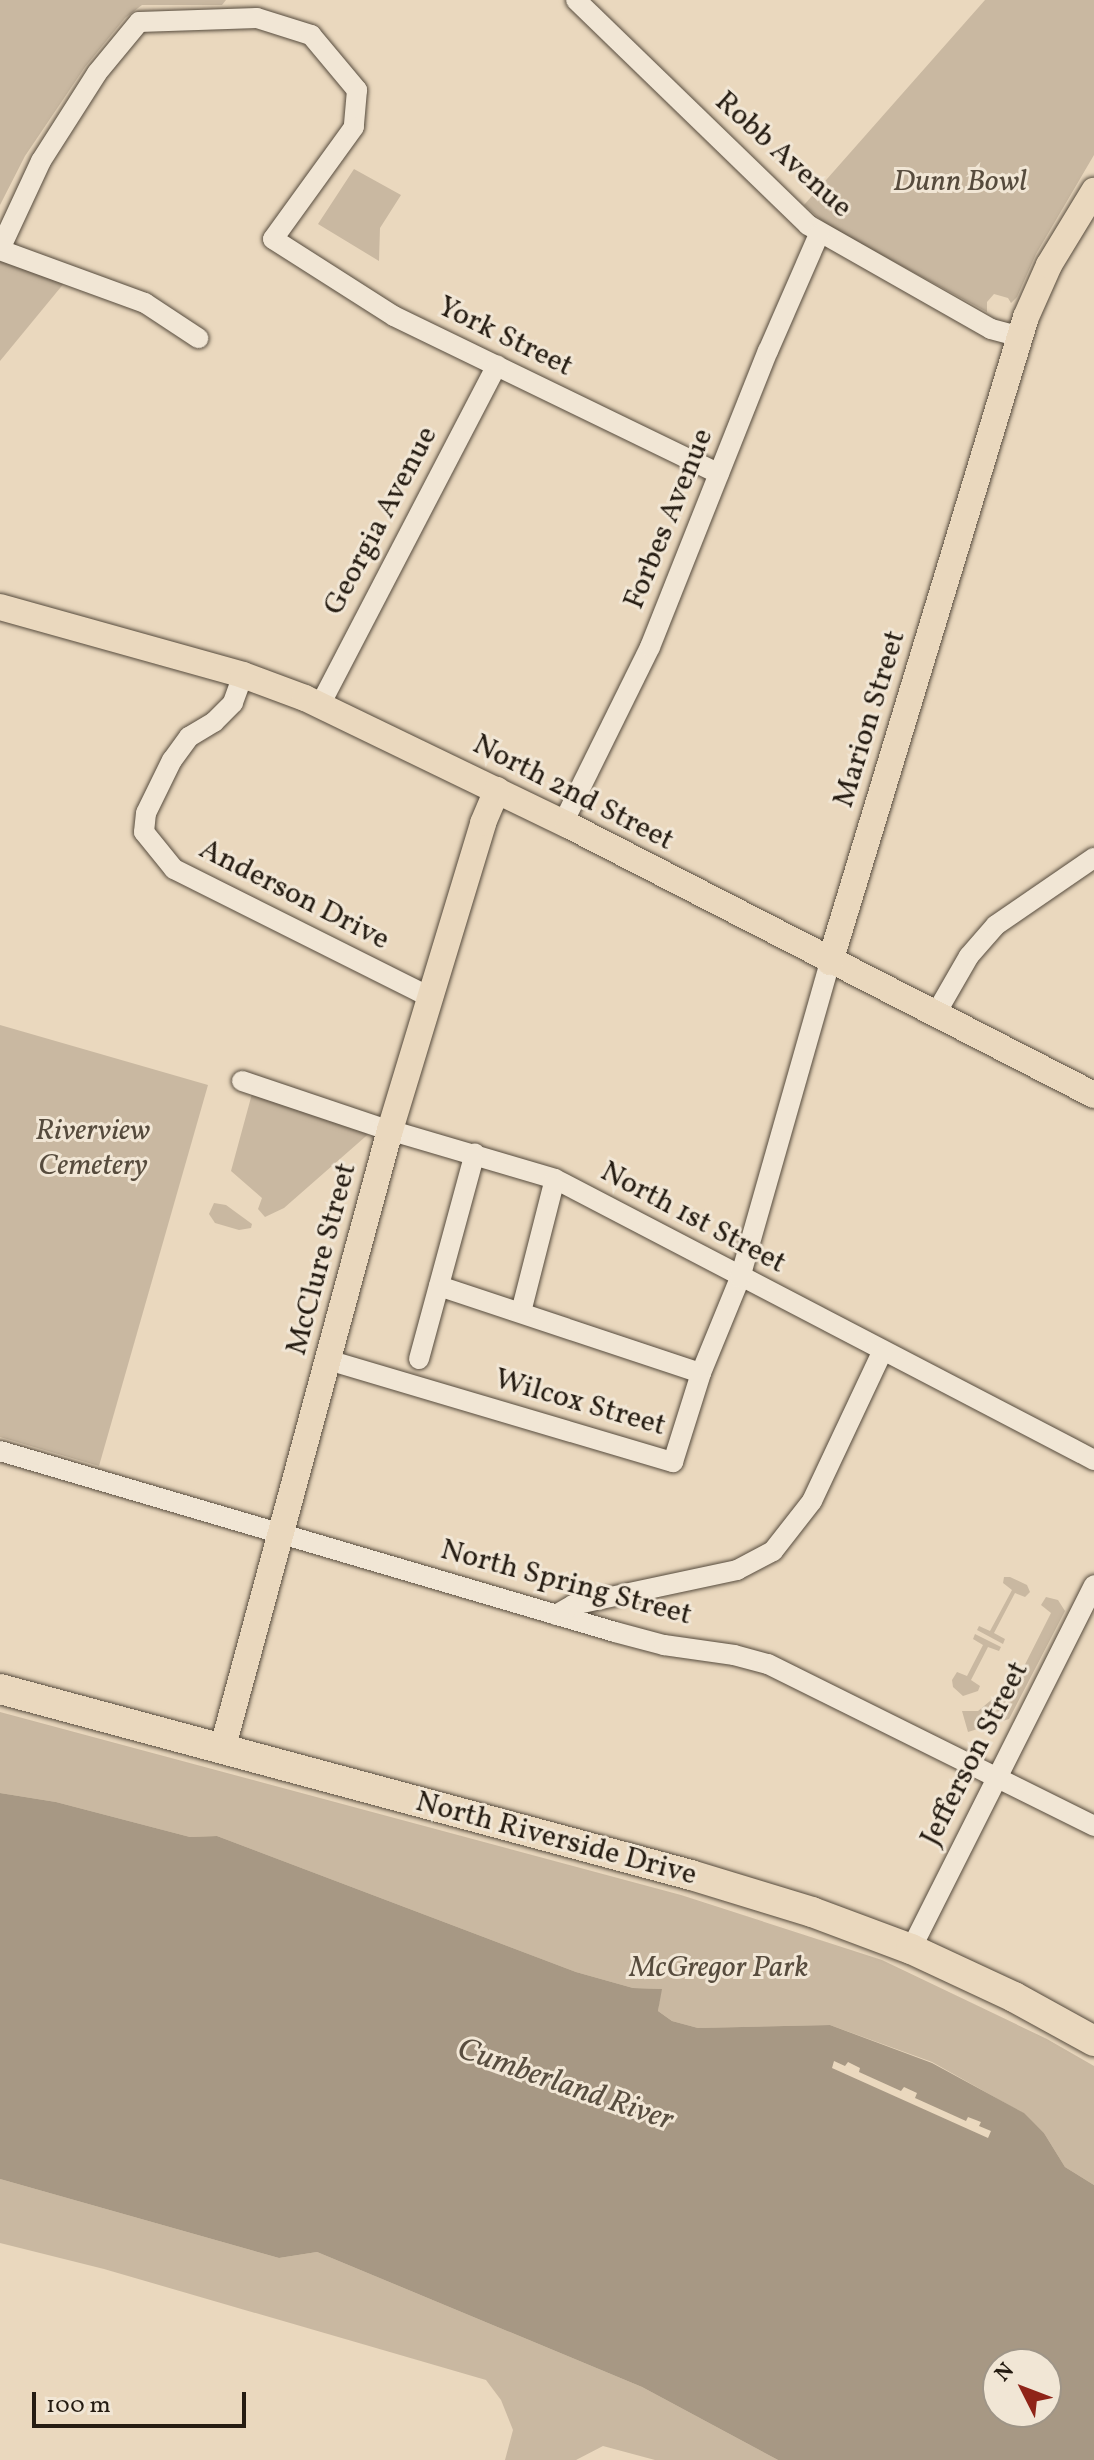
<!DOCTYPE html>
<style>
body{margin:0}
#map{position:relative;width:1094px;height:2460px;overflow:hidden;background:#ead8be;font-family:Vollkorn,serif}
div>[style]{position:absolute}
.green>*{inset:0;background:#c9b8a1}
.water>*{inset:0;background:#a79884}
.pier>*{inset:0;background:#ead8be}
.roads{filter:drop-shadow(0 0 2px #564b3d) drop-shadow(0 0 2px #564b3d)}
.minor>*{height:20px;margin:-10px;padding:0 10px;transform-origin:10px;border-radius:10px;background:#f1e6d5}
.major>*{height:26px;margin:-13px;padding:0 13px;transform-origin:13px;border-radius:13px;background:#ead8be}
.highway>*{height:30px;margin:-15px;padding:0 15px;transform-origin:15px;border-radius:15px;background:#ead8be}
span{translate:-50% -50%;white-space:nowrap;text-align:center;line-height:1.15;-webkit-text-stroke:6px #f1e6d5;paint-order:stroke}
.street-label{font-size:30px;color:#251c12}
.park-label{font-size:30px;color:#564b3d;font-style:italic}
.water-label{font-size:32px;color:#594e40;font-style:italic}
.north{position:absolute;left:982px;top:2348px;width:80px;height:80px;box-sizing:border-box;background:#f1e6d5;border:2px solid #9f9587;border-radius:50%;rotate:312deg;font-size:22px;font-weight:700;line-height:32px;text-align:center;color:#251c12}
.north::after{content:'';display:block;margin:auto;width:28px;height:36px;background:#8f2418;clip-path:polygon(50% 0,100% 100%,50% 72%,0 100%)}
.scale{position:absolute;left:32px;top:2392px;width:214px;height:36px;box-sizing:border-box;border:4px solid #251c12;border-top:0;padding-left:10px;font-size:24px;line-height:28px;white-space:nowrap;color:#251c12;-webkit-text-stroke:6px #f1e6d5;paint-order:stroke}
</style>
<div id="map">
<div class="green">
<i style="clip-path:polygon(0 0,226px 0,222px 5px,142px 5px,125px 18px,85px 67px,25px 156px,0 205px)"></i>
<i style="clip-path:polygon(985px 0,1094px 0,1094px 155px,1036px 254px,1017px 297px,1011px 303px,1008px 298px,994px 294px,987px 302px,987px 312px,828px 226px,804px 205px)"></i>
<i style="clip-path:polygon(354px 169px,401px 195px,380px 228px,379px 261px,318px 224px)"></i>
<i style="clip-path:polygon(0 257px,65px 282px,0 361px)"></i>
<i style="clip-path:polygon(0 1025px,208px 1085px,99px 1466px,0 1437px)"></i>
<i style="clip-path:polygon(253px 1090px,373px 1130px,284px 1208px,265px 1217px,258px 1209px,262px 1198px,231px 1171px)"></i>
<i style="clip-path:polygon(214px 1203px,226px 1205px,252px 1224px,251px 1228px,239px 1230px,215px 1223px,209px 1214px)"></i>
<i style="clip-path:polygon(1004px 1577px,1010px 1577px,1027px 1585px,1030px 1592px,1025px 1597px,1015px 1593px,994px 1633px,1005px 1639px,1003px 1644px,977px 1630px,979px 1626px,990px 1631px,1012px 1590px,1003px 1583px)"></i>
<i style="clip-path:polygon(1046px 1597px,1058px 1600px,1065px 1611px,1009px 1719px,968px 1732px,962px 1711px,978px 1711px,996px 1696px,1010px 1694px,1051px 1613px,1041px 1605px)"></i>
<i style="clip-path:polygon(975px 1634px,1001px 1647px,999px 1651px,988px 1647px,971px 1680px,980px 1686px,978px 1691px,963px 1696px,953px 1687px,952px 1680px,957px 1672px,967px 1676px,983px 1645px,973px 1639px)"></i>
<i style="clip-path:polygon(0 1712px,681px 1895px,882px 1960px,1047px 2039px,1094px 2066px,1094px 2185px,1065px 2167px,1044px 2133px,1023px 2113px,932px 2062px,830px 2025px,698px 2028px,672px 2021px,658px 2011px,661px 1989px,633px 1988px,576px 1972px,217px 1836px,190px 1837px,56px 1802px,0 1793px)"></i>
<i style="clip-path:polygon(0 2179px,279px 2258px,317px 2252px,642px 2387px,778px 2460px,655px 2460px,603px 2446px,576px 2460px,505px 2460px,513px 2430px,501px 2400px,486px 2380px,104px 2269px,0 2243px)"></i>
</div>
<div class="water">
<i style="clip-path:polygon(evenodd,0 1793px,56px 1802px,190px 1837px,217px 1836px,576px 1972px,633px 1988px,662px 1989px,658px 2011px,672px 2021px,698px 2028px,830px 2025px,932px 2063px,1024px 2113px,1044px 2133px,1065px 2167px,1094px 2185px,1094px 2460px,778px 2460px,642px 2387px,317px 2252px,279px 2258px,0 2179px,0 1793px,998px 2364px,1046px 2364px,1046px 2412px,998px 2412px,998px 2364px)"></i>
</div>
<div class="pier">
<i style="clip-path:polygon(834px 2061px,845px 2066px,848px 2062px,860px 2068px,859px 2072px,901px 2091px,904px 2087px,917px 2093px,915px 2098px,966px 2121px,968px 2117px,981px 2122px,979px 2126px,991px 2131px,988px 2138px,832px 2068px)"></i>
</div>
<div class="roads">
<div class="minor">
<i style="left:576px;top:0;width:323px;rotate:44.1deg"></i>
<i style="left:808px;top:225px;width:210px;rotate:29.6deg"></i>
<i style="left:991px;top:329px;width:30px;rotate:15deg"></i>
<i style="left:0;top:249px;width:97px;rotate:-65deg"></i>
<i style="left:41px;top:161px;width:104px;rotate:-57.5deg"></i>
<i style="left:97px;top:73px;width:66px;rotate:-50.5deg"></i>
<i style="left:139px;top:22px;width:118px;rotate:-1.9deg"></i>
<i style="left:257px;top:18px;width:57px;rotate:17.5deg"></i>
<i style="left:311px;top:35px;width:72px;rotate:50.1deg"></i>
<i style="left:357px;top:90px;width:37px;rotate:95deg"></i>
<i style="left:354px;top:127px;width:138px;rotate:125.9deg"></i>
<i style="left:273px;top:239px;width:143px;rotate:32.5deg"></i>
<i style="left:394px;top:316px;width:361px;rotate:25.9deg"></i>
<i style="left:0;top:250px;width:154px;rotate:20.1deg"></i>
<i style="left:145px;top:303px;width:64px;rotate:33.4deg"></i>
<i style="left:243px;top:675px;width:30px;rotate:110deg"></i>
<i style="left:233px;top:703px;width:27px;rotate:135deg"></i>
<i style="left:214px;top:722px;width:29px;rotate:149deg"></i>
<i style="left:189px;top:737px;width:29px;rotate:126deg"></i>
<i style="left:172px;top:760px;width:59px;rotate:116.1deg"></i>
<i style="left:146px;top:813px;width:19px;rotate:96deg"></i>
<i style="left:144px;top:832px;width:48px;rotate:51deg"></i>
<i style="left:174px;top:869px;width:286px;rotate:26.6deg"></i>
<i style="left:320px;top:705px;width:383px;rotate:-62.5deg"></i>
<i style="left:563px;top:823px;width:196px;rotate:-63.7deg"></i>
<i style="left:650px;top:647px;width:319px;rotate:-68.3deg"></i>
<i style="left:768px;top:351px;width:128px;rotate:-66.4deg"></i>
<i style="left:935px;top:1015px;width:68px;rotate:-60deg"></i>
<i style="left:969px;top:956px;width:41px;rotate:-48.9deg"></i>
<i style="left:996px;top:925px;width:119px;rotate:-34.4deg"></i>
<i style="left:242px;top:1081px;width:148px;rotate:18.6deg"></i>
<i style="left:382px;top:1128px;width:180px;rotate:16.4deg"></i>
<i style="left:555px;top:1179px;width:608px;rotate:27.53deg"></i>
<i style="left:439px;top:1286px;width:276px;rotate:18.4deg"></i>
<i style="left:521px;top:1312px;width:137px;rotate:-75.7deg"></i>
<i style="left:419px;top:1359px;width:213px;rotate:-74.8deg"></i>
<i style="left:328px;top:1360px;width:360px;rotate:16.5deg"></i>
<i style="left:673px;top:1462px;width:93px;rotate:-72.5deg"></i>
<i style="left:701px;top:1373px;width:103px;rotate:-67.7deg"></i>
<i style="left:740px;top:1278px;width:329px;rotate:-74.1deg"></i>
<i style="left:0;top:1451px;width:641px;rotate:16.4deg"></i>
<i style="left:615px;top:1632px;width:51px;rotate:14.9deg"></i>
<i style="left:664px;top:1645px;width:71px;rotate:8.1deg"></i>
<i style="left:734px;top:1655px;width:35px;rotate:15deg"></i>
<i style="left:768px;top:1664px;width:364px;rotate:26.4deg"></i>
<i style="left:556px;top:1615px;width:20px;rotate:-30deg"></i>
<i style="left:573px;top:1605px;width:168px;rotate:-12deg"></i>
<i style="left:737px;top:1570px;width:41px;rotate:-27.8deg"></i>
<i style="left:773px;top:1551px;width:63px;rotate:-52deg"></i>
<i style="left:812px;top:1501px;width:165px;rotate:-64.8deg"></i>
<i style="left:911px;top:1949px;width:407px;rotate:-63.3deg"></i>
</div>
<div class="major">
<i style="left:0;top:607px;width:252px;rotate:15.6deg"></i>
<i style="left:243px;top:675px;width:66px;rotate:20.4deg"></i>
<i style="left:305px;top:698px;width:292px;rotate:25.8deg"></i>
<i style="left:568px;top:825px;width:591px;rotate:27.17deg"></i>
<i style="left:830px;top:962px;width:674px;rotate:-73.1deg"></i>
<i style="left:1026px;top:317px;width:57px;rotate:-66.1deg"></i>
<i style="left:1049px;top:265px;width:87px;rotate:-58.7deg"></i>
<i style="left:222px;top:1750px;width:642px;rotate:-74.84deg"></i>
<i style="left:390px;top:1130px;width:321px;rotate:-73.1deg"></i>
<i style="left:483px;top:823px;width:36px;rotate:-67deg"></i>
</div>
<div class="highway">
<i style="left:0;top:1689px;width:716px;rotate:15.07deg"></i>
<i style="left:691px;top:1875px;width:127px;rotate:17deg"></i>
<i style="left:812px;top:1912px;width:106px;rotate:20.5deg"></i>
<i style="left:911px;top:1949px;width:114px;rotate:25deg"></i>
<i style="left:1014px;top:1997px;width:91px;rotate:28.8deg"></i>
</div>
</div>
<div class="street-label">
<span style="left:783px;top:155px;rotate:42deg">Robb Avenue</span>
<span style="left:505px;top:337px;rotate:26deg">York Street</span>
<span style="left:669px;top:519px;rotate:-68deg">Forbes Avenue</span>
<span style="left:381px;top:521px;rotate:-62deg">Georgia Avenue</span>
<span style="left:870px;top:719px;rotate:-73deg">Marion Street</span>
<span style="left:573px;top:793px;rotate:27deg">North 2nd Street</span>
<span style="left:294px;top:895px;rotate:27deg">Anderson Drive</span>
<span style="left:693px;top:1218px;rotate:28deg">North 1st Street</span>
<span style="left:322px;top:1259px;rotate:-75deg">McClure Street</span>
<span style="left:580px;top:1403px;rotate:16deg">Wilcox Street</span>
<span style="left:566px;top:1583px;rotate:15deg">North Spring Street</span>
<span style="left:975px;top:1754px;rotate:-63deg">Jefferson Street</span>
<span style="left:556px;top:1839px;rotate:15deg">North Riverside Drive</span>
</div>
<div class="park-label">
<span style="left:960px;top:182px">Dunn Bowl</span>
<span style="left:93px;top:1148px">Riverview<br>Cemetery</span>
<span style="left:719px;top:1968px">McGregor Park</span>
</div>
<div class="water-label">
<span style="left:565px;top:2086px;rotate:19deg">Cumberland River</span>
</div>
<div class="north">N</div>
<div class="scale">100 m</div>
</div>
